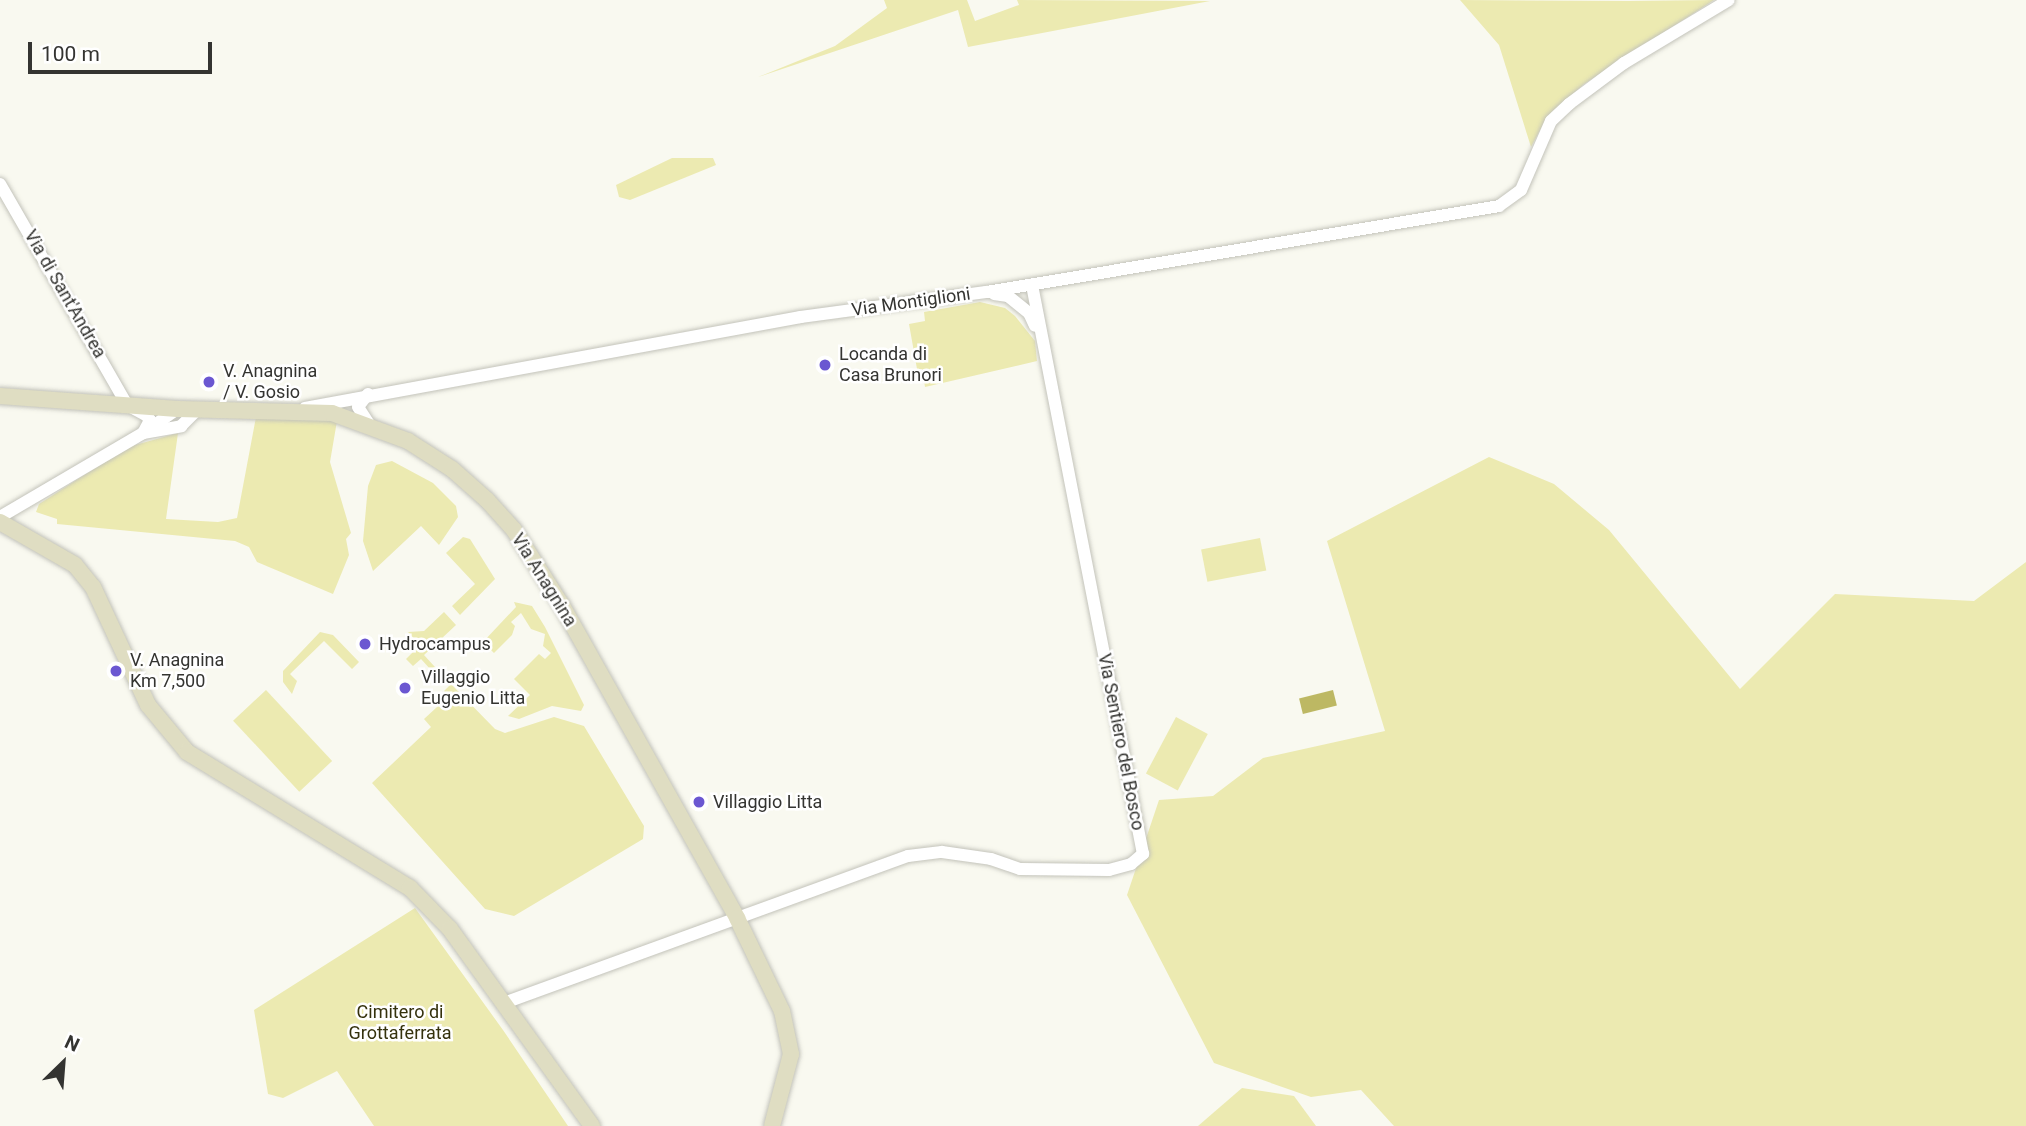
<!DOCTYPE html>
<style>
body{margin:0}
#map{position:relative;width:2026px;height:1126px;overflow:hidden;background:#f9f9f0;font-family:Roboto,sans-serif}
div>[style]{position:absolute}
.green>*{inset:0;background:#eceab1;transform-origin:0 0}
.water>*{inset:0;background:#bdb863;transform-origin:0 0}
.roads{filter:drop-shadow(0 0 2px #c3c3ba) drop-shadow(0 0 2px #c3c3ba)}
.minor>*{height:12px;margin:-6px;padding:0 6px;transform-origin:6px;border-radius:6px;background:#fff}
.secondary>*{height:16px;margin:-8px;padding:0 8px;transform-origin:8px;border-radius:8px;background:#dfddc2}
.dots>*{width:19px;height:19px;translate:-50% -50%;box-sizing:border-box;border:4px solid #fff;border-radius:50%}
span{translate:-50% -50%;white-space:nowrap;text-align:center;line-height:1.15;-webkit-text-stroke:5px #fff;paint-order:stroke}
.street-label{font-size:18px;color:#343431}
.poi-label{font-size:18px;color:#343431}
.left{translate:0 -50%;text-align:left}
.park-label{font-size:18px;color:#35320d}
.north{position:absolute;left:28px;top:1028px;width:70px;height:70px;-webkit-text-stroke:5px #fff;paint-order:stroke;rotate:25deg;font-size:19px;font-weight:700;line-height:28px;text-align:center;color:#343431}
.north::after{content:'';display:block;margin:auto;width:24px;height:32px;background:#343431;clip-path:polygon(50% 0,100% 100%,50% 72%,0 100%)}
.scale{position:absolute;left:28px;top:42px;width:184px;height:32px;box-sizing:border-box;border:4px solid #343431;border-top:0;padding-left:9px;font-size:21px;line-height:24px;white-space:nowrap;color:#343431;-webkit-text-stroke:5px #fff;paint-order:stroke}
</style>
<div id="map">
<div class="green">
<i style="clip-path:polygon(884px 0,967px 0,975px 21px,1019px 5px,1017px 0,1210px 1px,968px 47px,958px 10px,758px 77px,835px 46px,887px 8px)"></i>
<i style="clip-path:polygon(1460px 0,1628px 1px,1714px 0,1584px 84px,1547px 117px,1531px 147px,1499px 45px)"></i>
<i style="clip-path:polygon(672px 158px,713px 158px,716px 165px,630px 200px,619px 197px,616px 185px)"></i>
<i style="clip-path:polygon(980px 302px,1005px 308px,1015px 316px,1035px 341px,1037px 361px,925px 387px,922px 369px,917px 369px,909px 324px,925px 321px,924px 312px)"></i>
<i style="clip-path:polygon(256px 417px,337px 421px,330px 462px,351px 533px,346px 539px,349px 555px,333px 594px,257px 562px,249px 547px,235px 541px,57px 524px,57px 519px,36px 512px,39px 504px,128px 447px,178px 433px,166px 519px,218px 522px,237px 518px)"></i>
<i style="clip-path:polygon(1489px 457px,1554px 484px,1609px 530px,1740px 689px,1835px 594px,1974px 601px,2026px 562px,2026px 1126px,1394px 1126px,1361px 1090px,1311px 1097px,1214px 1063px,1127px 895px,1159px 800px,1213px 796px,1263px 758px,1385px 731px,1327px 541px)"></i>
<i style="clip-path:polygon(392px 461px,433px 483px,456px 506px,458px 517px,439px 545px,421px 526px,373px 571px,363px 541px,368px 486px,376px 465px)"></i>
<i style="clip-path:polygon(463px 537px,470px 539px,495px 579px,460px 615px,452px 606px,475px 584px,446px 553px)"></i>
<i style="left:1260px;top:538px;width:33px;height:60px;rotate:79deg"></i>
<i style="clip-path:polygon(514px 602px,532px 606px,545px 627px,584px 705px,581px 711px,552px 706px,519px 719px,508px 716px,530px 695px,514px 679px,539px 654px,545px 659px,551px 653px,543px 646px,545px 634px,531px 629px,521px 613px,511px 622px,515px 626px,512px 635px,494px 653px,483px 642px,516px 607px)"></i>
<i style="clip-path:polygon(444px 612px,456px 625px,424px 655px,445px 678px,441px 681px,421px 659px,413px 666px,406px 659px,420px 645px,408px 632px,424px 631px)"></i>
<i style="clip-path:polygon(320px 632px,333px 635px,359px 662px,352px 669px,324px 641px,290px 674px,297px 681px,292px 694px,283px 682px,283px 671px)"></i>
<i style="clip-path:polygon(451px 684px,495px 729px,505px 733px,554px 717px,584px 726px,644px 826px,643px 839px,514px 916px,485px 909px,372px 783px,431px 727px,424px 719px,449px 696px,444px 691px)"></i>
<i style="left:266px;top:690px;width:97px;height:45px;rotate:47deg"></i>
<i style="left:1176px;top:717px;width:36px;height:64px;rotate:28deg"></i>
<i style="clip-path:polygon(415px 908px,503px 1030px,568px 1126px,374px 1126px,337px 1071px,283px 1098px,268px 1094px,254px 1010px)"></i>
<i style="clip-path:polygon(1242px 1088px,1294px 1096px,1316px 1126px,1198px 1126px)"></i>
</div>
<div class="water">
<i style="left:1333px;top:690px;width:16px;height:35px;rotate:76deg"></i>
</div>
<div class="roads">
<div class="minor">
<i style="left:0;top:184px;width:255px;rotate:60.1deg"></i>
<i style="left:127px;top:405px;width:21px;rotate:28deg"></i>
<i style="left:146px;top:415px;width:6px;rotate:51deg"></i>
<i style="left:150px;top:420px;width:15px;rotate:118deg"></i>
<i style="left:994px;top:294px;width:14px;rotate:8deg"></i>
<i style="left:1008px;top:296px;width:27px;rotate:39deg"></i>
<i style="left:1029px;top:313px;width:14px;rotate:65deg"></i>
<i style="left:368px;top:394px;width:16px;rotate:128deg"></i>
<i style="left:358px;top:407px;width:20px;rotate:57deg"></i>
<i style="left:305px;top:408px;width:504px;rotate:-10.4deg"></i>
<i style="left:801px;top:317px;width:188px;rotate:-7.7deg"></i>
<i style="left:987px;top:292px;width:519px;rotate:-9.53deg"></i>
<i style="left:1499px;top:206px;width:27px;rotate:-36deg"></i>
<i style="left:1521px;top:190px;width:75px;rotate:-66.5deg"></i>
<i style="left:1551px;top:121px;width:25px;rotate:-43deg"></i>
<i style="left:1569px;top:104px;width:69px;rotate:-36.7deg"></i>
<i style="left:1624px;top:63px;width:122px;rotate:-31deg"></i>
<i style="left:146px;top:431px;width:39px;rotate:-35deg"></i>
<i style="left:0;top:517px;width:166px;rotate:-30.4deg"></i>
<i style="left:143px;top:433px;width:39px;rotate:-10deg"></i>
<i style="left:181px;top:426px;width:23px;rotate:-45deg"></i>
<i style="left:504px;top:1003px;width:430px;rotate:-20deg"></i>
<i style="left:908px;top:856px;width:34px;rotate:-7deg"></i>
<i style="left:942px;top:852px;width:49px;rotate:8.1deg"></i>
<i style="left:991px;top:859px;width:31px;rotate:19deg"></i>
<i style="left:1020px;top:869px;width:89px;rotate:0.6deg"></i>
<i style="left:1109px;top:870px;width:23px;rotate:-15deg"></i>
<i style="left:1131px;top:864px;width:16px;rotate:-40deg"></i>
<i style="left:1143px;top:854px;width:580px;rotate:-101.04deg"></i>
</div>
<div class="secondary">
<i style="left:0;top:396px;width:178px;rotate:4.2deg"></i>
<i style="left:178px;top:409px;width:154px;rotate:1.5deg"></i>
<i style="left:332px;top:413px;width:81px;rotate:20.2deg"></i>
<i style="left:408px;top:441px;width:52px;rotate:32.5deg"></i>
<i style="left:452px;top:469px;width:47px;rotate:41.5deg"></i>
<i style="left:487px;top:500px;width:40px;rotate:48deg"></i>
<i style="left:514px;top:530px;width:88px;rotate:57.6deg"></i>
<i style="left:561px;top:604px;width:360px;rotate:60.7deg"></i>
<i style="left:737px;top:918px;width:103px;rotate:64.2deg"></i>
<i style="left:782px;top:1011px;width:44px;rotate:78.2deg"></i>
<i style="left:791px;top:1054px;width:74px;rotate:104.8deg"></i>
<i style="left:0;top:522px;width:86px;rotate:29.8deg"></i>
<i style="left:75px;top:565px;width:28px;rotate:51deg"></i>
<i style="left:93px;top:587px;width:130px;rotate:65deg"></i>
<i style="left:148px;top:705px;width:61px;rotate:50.3deg"></i>
<i style="left:187px;top:752px;width:261px;rotate:31.4deg"></i>
<i style="left:410px;top:888px;width:57px;rotate:45.7deg"></i>
<i style="left:450px;top:929px;width:243px;rotate:54.2deg"></i>
</div>
</div>
<div class="dots">
<i style="left:825px;top:365px;background:#6b57d1"></i>
<i style="left:209px;top:382px;background:#6b57d1"></i>
<i style="left:365px;top:644px;background:#6b57d1"></i>
<i style="left:116px;top:671px;background:#6b57d1"></i>
<i style="left:405px;top:688px;background:#6b57d1"></i>
<i style="left:699px;top:802px;background:#6b57d1"></i>
</div>
<div class="street-label">
<span style="left:65px;top:294px;rotate:60deg">Via di Sant'Andrea</span>
<span style="left:911px;top:302px;rotate:-8deg">Via Montiglioni</span>
<span style="left:544px;top:580px;rotate:58deg">Via Anagnina</span>
<span style="left:1121px;top:742px;rotate:79deg">Via Sentiero del Bosco</span>
</div>
<div class="poi-label">
<span class="left" style="left:839px;top:365px">Locanda di<br>Casa Brunori</span>
<span class="left" style="left:223px;top:382px">V. Anagnina<br>/ V. Gosio</span>
<span class="left" style="left:379px;top:644px">Hydrocampus</span>
<span class="left" style="left:130px;top:671px">V. Anagnina<br>Km 7,500</span>
<span class="left" style="left:421px;top:688px">Villaggio<br>Eugenio Litta</span>
<span class="left" style="left:713px;top:802px">Villaggio Litta</span>
</div>
<div class="park-label">
<span style="left:400px;top:1023px">Cimitero di<br>Grottaferrata</span>
</div>
<div class="north">N</div>
<div class="scale">100 m</div>
</div>
